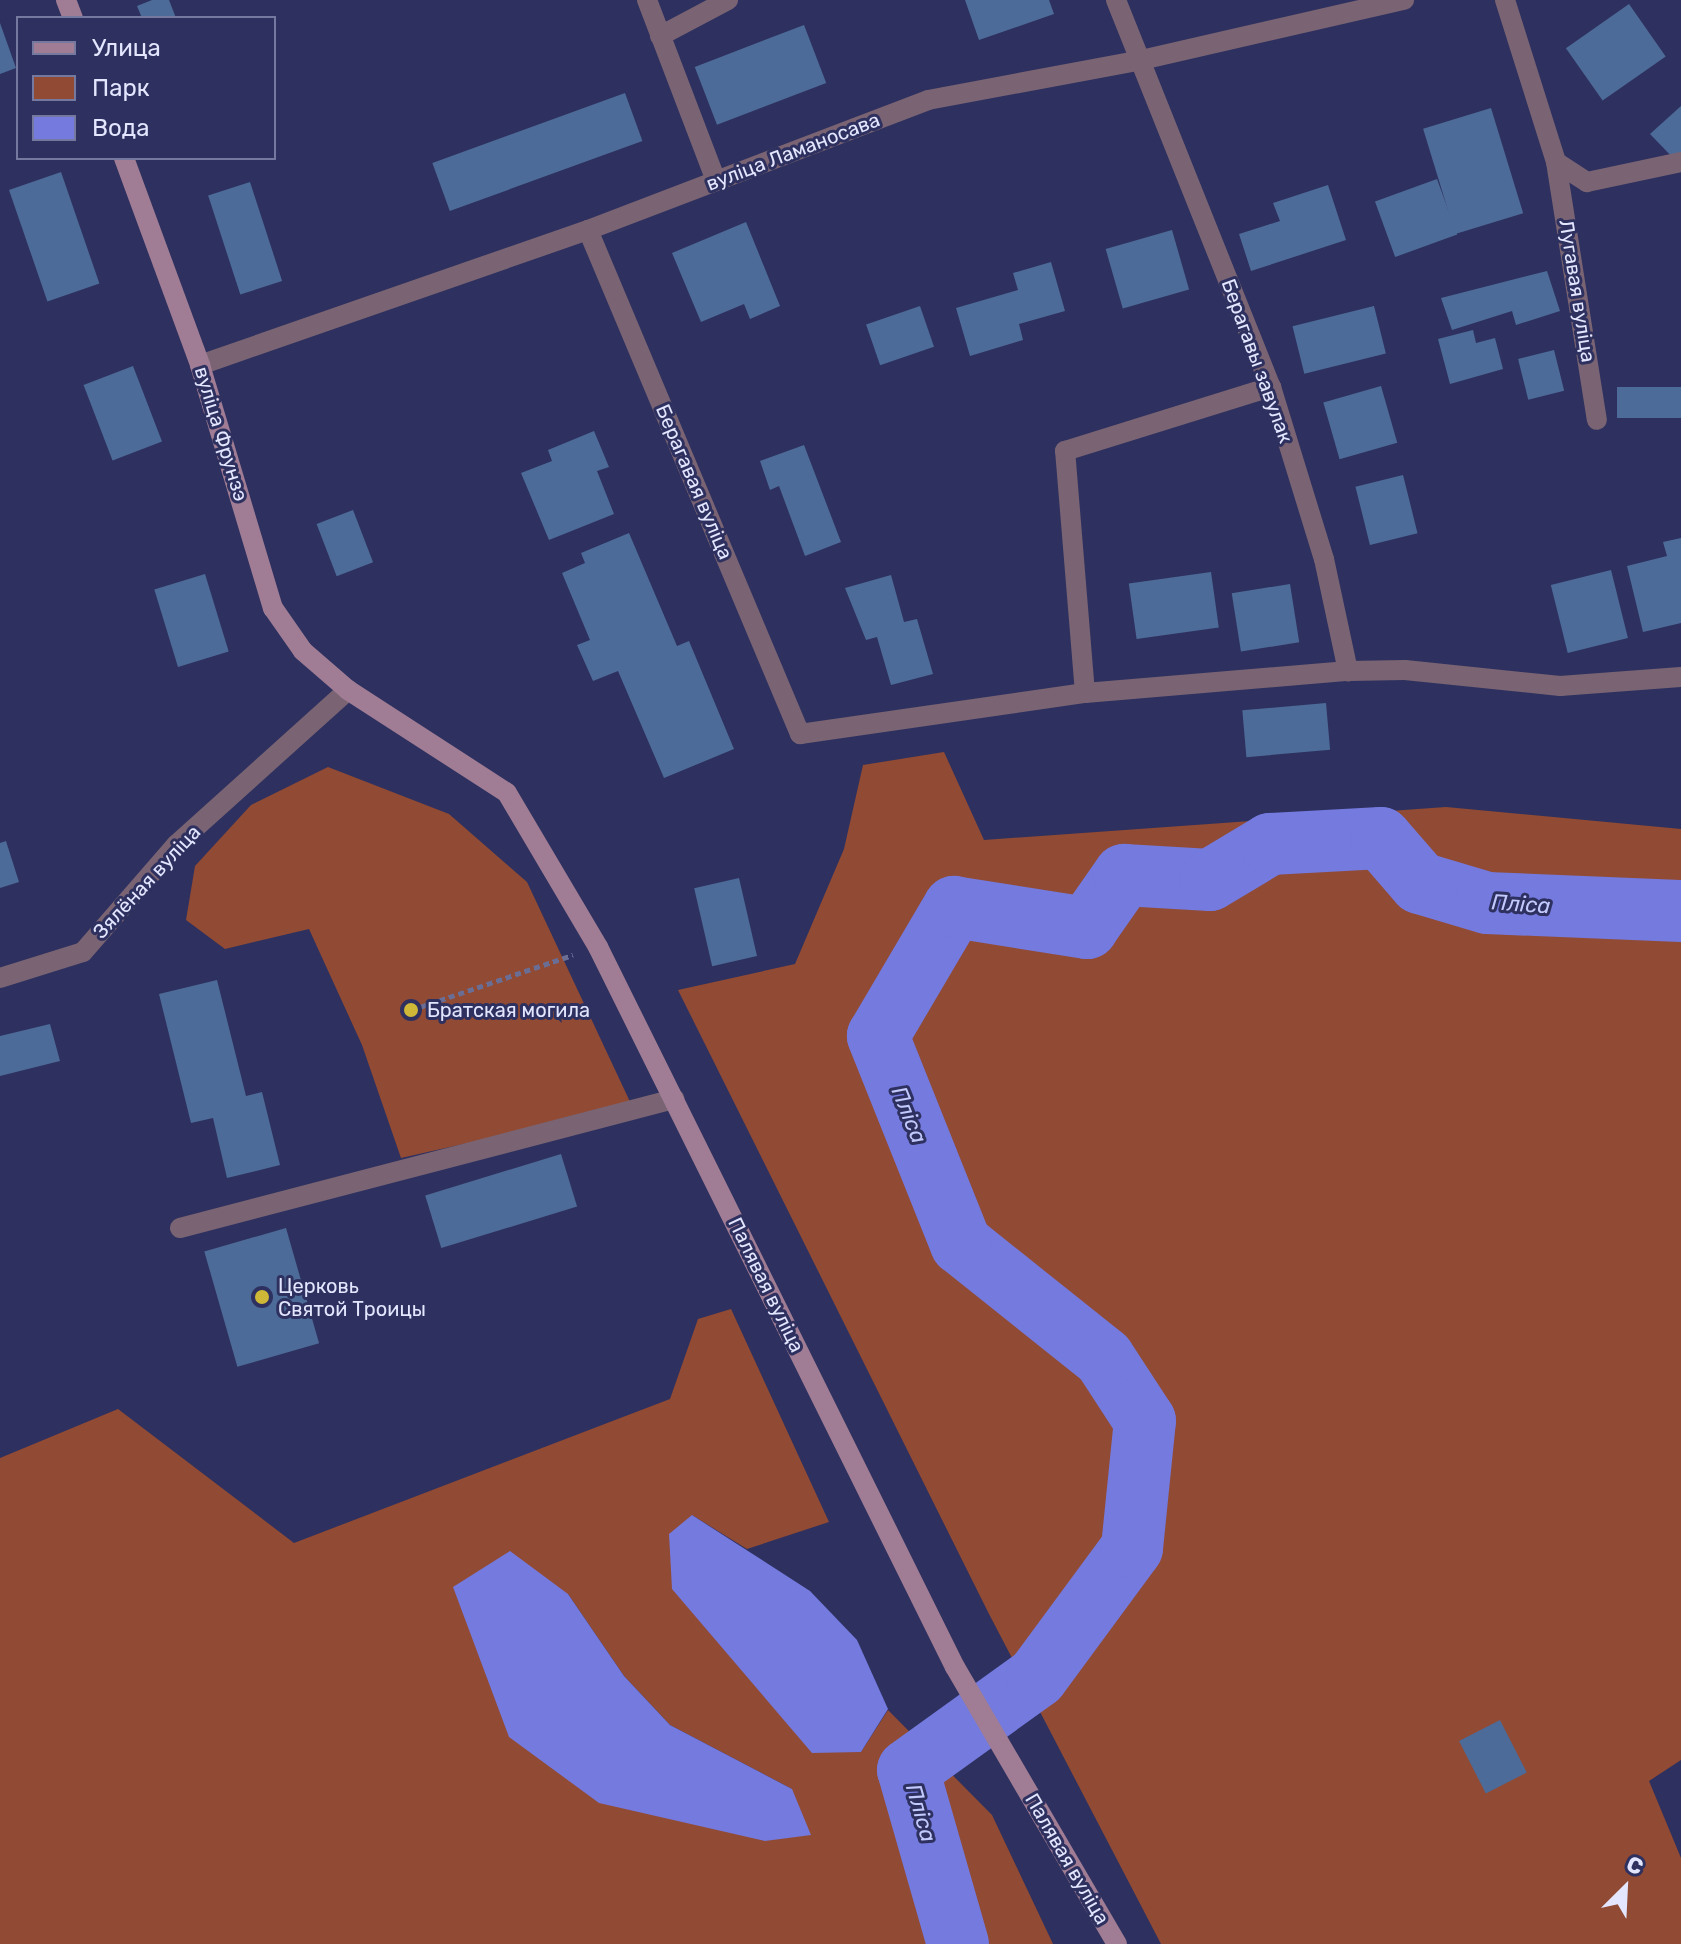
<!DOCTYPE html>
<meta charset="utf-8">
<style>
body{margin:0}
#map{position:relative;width:1681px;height:1944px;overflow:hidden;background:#2e315f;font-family:Rubik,sans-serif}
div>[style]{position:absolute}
.green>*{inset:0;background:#914a33}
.water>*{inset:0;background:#747ade}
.river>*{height:62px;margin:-31px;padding:0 31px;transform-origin:31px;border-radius:31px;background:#747ade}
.building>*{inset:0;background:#4d6b98;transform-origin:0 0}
.path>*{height:5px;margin-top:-2.5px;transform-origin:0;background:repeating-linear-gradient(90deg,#6a6d94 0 6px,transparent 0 10px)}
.lane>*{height:20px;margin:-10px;padding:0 10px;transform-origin:10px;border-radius:10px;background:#7a6473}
.street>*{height:20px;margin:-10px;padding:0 10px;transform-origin:10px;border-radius:10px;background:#7a6473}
.secondary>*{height:20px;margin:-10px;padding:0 10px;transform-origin:10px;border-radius:10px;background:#a07d94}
.dots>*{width:22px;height:22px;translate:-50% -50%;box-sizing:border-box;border:4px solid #2e315f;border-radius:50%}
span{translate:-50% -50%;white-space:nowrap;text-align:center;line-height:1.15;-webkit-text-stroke:6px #2e315f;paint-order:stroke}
.street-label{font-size:20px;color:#e3e6fe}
.poi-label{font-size:20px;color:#e3e6fe}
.left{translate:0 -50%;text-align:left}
.water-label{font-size:22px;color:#c2c9fc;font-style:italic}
.legend{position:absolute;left:16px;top:16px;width:260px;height:144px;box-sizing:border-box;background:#2e315f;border:2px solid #76799f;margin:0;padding:10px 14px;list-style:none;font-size:24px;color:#e3e6fe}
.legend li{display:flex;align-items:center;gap:16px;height:40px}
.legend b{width:40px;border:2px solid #76799f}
.north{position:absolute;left:1585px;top:1848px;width:80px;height:80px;-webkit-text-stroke:6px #2e315f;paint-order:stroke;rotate:24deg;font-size:22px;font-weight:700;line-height:32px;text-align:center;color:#e3e6fe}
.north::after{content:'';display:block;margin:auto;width:28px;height:36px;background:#e3e6fe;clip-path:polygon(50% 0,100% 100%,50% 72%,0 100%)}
</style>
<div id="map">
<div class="green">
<i style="clip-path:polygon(944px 752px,984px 840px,1446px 807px,1681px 829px,1681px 1760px,1649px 1781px,1681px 1858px,1681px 1944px,1161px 1944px,988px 1612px,678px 990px,795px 964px,844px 849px,863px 765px)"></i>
<i style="clip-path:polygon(328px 767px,449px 814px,527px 882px,632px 1106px,401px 1158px,362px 1045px,309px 929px,225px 949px,186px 920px,195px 866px,251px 805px)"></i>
<i style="clip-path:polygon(evenodd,731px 1309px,829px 1522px,747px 1549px,692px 1515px,861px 1752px,888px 1710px,992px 1815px,1053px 1944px,0 1944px,0 1458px,118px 1409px,294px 1543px,670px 1399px,698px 1319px,731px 1309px,568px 1594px,624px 1676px,670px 1725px,792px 1789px,509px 1737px,568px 1594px)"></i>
</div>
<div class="water">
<i style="clip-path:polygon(692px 1515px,810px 1591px,857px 1640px,888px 1709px,861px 1752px,812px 1753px,672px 1589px,669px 1534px)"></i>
<i style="clip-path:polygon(510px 1551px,568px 1594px,624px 1676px,670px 1725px,792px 1789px,811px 1835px,765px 1841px,599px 1803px,509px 1737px,453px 1587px)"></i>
</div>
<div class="river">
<i style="left:958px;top:1944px;width:181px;rotate:-106deg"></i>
<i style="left:908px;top:1770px;width:159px;rotate:-35.8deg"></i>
<i style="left:1037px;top:1677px;width:160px;rotate:-53.6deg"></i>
<i style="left:1132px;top:1548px;width:128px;rotate:-84.2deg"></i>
<i style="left:1145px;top:1421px;width:75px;rotate:-123.1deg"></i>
<i style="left:1104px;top:1358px;width:183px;rotate:-141.4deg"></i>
<i style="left:961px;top:1244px;width:224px;rotate:-111.8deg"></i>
<i style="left:878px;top:1036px;width:150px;rotate:-59.5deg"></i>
<i style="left:954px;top:907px;width:135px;rotate:9deg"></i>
<i style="left:1087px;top:928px;width:65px;rotate:-55.1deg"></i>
<i style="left:1124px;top:875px;width:86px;rotate:3.3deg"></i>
<i style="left:1210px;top:880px;width:70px;rotate:-31deg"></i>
<i style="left:1270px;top:844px;width:111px;rotate:-3.1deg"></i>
<i style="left:1381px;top:838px;width:60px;rotate:49.1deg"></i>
<i style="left:1420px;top:883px;width:70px;rotate:16.6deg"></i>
<i style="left:1487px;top:903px;width:194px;rotate:2.4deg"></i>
</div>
<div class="building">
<i style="clip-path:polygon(152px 0,169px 0,176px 18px,142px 18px,137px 6px)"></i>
<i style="clip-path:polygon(965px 0,1049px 0,1054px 14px,979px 40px)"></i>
<i style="left:1629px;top:4px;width:64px;height:77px;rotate:55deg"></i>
<i style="clip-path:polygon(0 23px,16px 68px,0 74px)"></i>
<i style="left:804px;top:25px;width:62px;height:117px;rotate:69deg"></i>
<i style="left:625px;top:93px;width:51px;height:205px;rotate:70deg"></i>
<i style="clip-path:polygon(1681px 106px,1681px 159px,1677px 162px,1650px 134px)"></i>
<i style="left:1491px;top:108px;width:110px;height:71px;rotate:73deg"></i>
<i style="left:61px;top:172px;width:118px;height:55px;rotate:71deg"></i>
<i style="left:1437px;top:179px;width:59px;height:66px;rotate:70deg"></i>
<i style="left:250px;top:182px;width:104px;height:44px;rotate:72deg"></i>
<i style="clip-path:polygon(1328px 185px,1346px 240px,1251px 271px,1239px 234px,1280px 221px,1273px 203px)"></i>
<i style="clip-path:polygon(746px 222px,780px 306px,750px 319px,744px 304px,701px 322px,672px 253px)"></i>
<i style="left:1172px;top:230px;width:62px;height:69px;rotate:74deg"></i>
<i style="clip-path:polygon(1051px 262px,1065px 311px,1019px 324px,1023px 340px,970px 356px,956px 308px,1018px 290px,1013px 273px)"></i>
<i style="clip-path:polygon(1547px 271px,1560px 311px,1516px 325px,1512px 311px,1452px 330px,1441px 298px)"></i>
<i style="left:920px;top:306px;width:43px;height:57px;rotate:71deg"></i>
<i style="left:1374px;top:306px;width:49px;height:84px;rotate:76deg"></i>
<i style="clip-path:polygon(1473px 330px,1476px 343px,1495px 338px,1503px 369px,1450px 384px,1438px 339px)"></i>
<i style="left:1554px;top:350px;width:42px;height:37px;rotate:76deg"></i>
<i style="left:133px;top:366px;width:81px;height:53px;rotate:69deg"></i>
<i style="left:1381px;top:386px;width:59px;height:60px;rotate:74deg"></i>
<i style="left:1681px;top:387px;width:31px;height:64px;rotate:90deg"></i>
<i style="clip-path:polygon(594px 431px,609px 467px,597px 471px,614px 514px,549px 540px,521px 473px,552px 461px,548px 450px)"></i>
<i style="clip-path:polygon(804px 445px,841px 542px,805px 556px,779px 486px,770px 490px,760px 461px)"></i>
<i style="left:1403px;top:475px;width:60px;height:49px;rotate:76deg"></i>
<i style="left:353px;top:510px;width:56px;height:39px;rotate:69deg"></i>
<i style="clip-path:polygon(629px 533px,677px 646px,689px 641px,734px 749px,664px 778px,618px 671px,593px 681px,577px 645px,590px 640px,562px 573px,585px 563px,581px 553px)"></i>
<i style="clip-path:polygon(1681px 538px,1681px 623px,1643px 632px,1627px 566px,1667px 556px,1663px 542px)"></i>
<i style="left:1611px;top:570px;width:70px;height:62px;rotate:76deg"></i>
<i style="left:1211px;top:572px;width:56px;height:83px;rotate:82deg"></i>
<i style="left:205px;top:574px;width:81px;height:53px;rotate:73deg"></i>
<i style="clip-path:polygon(891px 575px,904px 622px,917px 619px,933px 674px,891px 685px,877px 637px,866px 640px,845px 588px)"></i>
<i style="left:1290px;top:584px;width:59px;height:59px;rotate:81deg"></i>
<i style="left:1326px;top:703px;width:47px;height:84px;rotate:85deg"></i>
<i style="clip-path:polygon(6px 841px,19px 882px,0 888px,0 843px)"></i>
<i style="left:739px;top:878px;width:80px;height:46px;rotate:77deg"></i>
<i style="clip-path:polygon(217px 980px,246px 1096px,262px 1092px,280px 1165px,227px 1178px,213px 1118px,191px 1123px,159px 994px)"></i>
<i style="clip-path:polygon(50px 1024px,60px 1061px,0 1076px,0 1036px)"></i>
<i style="left:561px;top:1154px;width:55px;height:142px;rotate:73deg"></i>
<i style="left:286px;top:1228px;width:120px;height:85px;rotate:74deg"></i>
<i style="left:1500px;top:1720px;width:59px;height:46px;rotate:63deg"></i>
</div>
<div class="path">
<i style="left:411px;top:1010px;width:171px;rotate:-18.8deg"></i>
</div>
<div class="lane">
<i style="left:647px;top:0;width:194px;rotate:69.1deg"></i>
<i style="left:660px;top:36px;width:77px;rotate:-27.9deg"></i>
<i style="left:1085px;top:693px;width:243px;rotate:-94.7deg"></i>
<i style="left:1065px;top:451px;width:216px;rotate:-17.3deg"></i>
<i style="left:180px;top:1228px;width:511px;rotate:-14.64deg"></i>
</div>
<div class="street">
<i style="left:1116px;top:0;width:417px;rotate:68.2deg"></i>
<i style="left:1271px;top:387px;width:180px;rotate:72.9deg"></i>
<i style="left:1324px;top:559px;width:115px;rotate:77.9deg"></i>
<i style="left:1505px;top:0;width:170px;rotate:72.5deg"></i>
<i style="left:1556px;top:162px;width:37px;rotate:33deg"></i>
<i style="left:1587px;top:182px;width:96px;rotate:-12deg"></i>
<i style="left:1556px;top:162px;width:261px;rotate:81deg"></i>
<i style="left:588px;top:230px;width:547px;rotate:67.19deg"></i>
<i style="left:800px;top:734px;width:288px;rotate:-8.2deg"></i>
<i style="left:1085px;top:693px;width:264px;rotate:-4.8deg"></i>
<i style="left:1348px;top:671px;width:57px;rotate:-1deg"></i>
<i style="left:1405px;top:670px;width:156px;rotate:5.9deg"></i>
<i style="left:1560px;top:686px;width:121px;rotate:-4.3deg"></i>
<i style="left:200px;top:365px;width:411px;rotate:-19.2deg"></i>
<i style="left:588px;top:230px;width:364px;rotate:-20.9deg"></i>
<i style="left:928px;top:100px;width:213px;rotate:-10.6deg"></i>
<i style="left:1137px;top:61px;width:274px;rotate:-12.9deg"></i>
<i style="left:0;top:978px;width:87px;rotate:-17.4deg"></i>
<i style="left:83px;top:952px;width:142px;rotate:-49deg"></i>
<i style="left:176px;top:845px;width:232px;rotate:-42deg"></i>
</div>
<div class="secondary">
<i style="left:66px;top:0;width:19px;rotate:69deg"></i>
<i style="left:124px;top:158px;width:221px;rotate:69.8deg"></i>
<i style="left:200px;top:365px;width:254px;rotate:73.3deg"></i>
<i style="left:273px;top:608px;width:52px;rotate:55.1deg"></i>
<i style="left:303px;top:651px;width:60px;rotate:40.9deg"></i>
<i style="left:348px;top:690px;width:189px;rotate:32.9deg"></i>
<i style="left:507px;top:793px;width:179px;rotate:59.4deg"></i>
<i style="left:598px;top:947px;width:804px;rotate:63.63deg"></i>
<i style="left:955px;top:1667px;width:321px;rotate:59.7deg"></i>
</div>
<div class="dots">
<i style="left:411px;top:1010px;background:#cfb837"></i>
<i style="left:262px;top:1297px;background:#cfb837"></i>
</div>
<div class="street-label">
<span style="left:793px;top:152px;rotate:-21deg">вуліца Ламаносава</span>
<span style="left:1577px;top:291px;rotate:81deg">Лугавая вуліца</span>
<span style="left:1257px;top:361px;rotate:70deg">Берагавы завулак</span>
<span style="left:221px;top:434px;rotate:73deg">вуліца Фрунзэ</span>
<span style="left:694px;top:482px;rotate:67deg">Берагавая вуліца</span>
<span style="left:147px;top:882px;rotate:-47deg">Зялёная вуліца</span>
<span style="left:766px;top:1285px;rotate:64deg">Палявая вуліца</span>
<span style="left:1067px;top:1859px;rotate:60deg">Палявая вуліца</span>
</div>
<div class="poi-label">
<span class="left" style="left:427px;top:1010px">Братская могила</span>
<span class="left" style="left:278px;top:1298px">Церковь<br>Святой Троицы</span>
</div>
<div class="water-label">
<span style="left:1521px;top:904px;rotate:4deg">Пліса</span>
<span style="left:909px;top:1115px;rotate:68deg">Пліса</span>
<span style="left:921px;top:1813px;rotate:74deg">Пліса</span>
</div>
<ul class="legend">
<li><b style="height:10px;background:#a07d94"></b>Улица</li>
<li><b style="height:22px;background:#914a33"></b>Парк</li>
<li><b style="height:22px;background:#747ade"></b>Вода</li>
</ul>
<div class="north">С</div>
</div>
